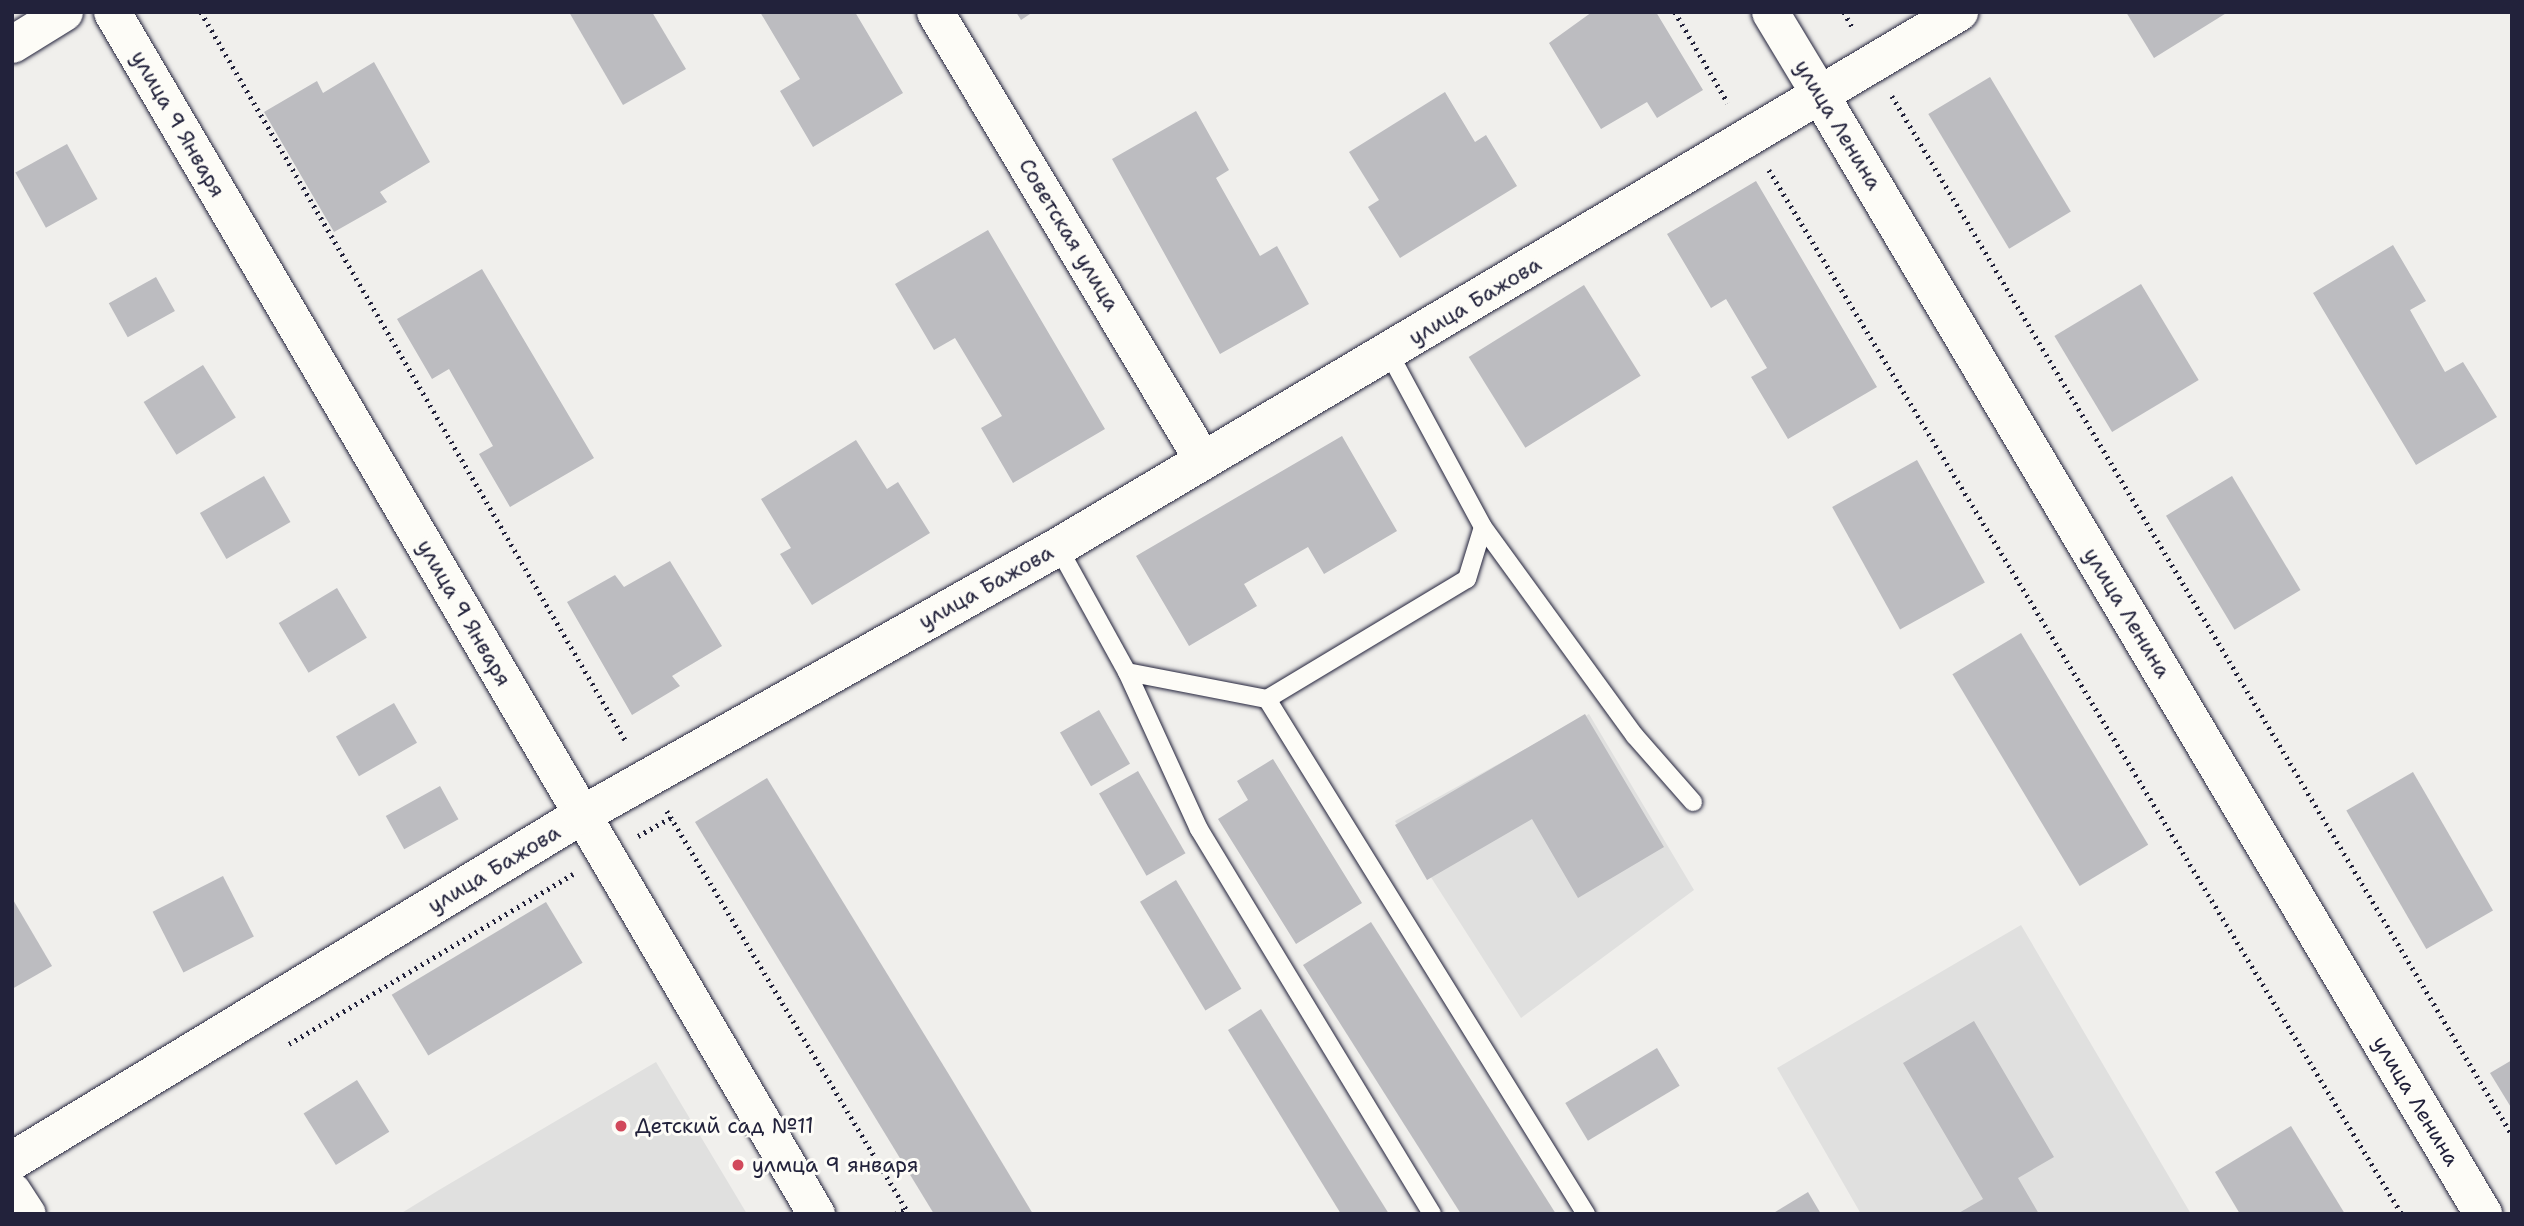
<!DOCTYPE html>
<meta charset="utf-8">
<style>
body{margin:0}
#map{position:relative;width:2524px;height:1226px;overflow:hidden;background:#f0efec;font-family:"Shantell Sans",sans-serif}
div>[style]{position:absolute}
.built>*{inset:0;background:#e0e0df}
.building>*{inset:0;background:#bcbcc0;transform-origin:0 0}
.path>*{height:4.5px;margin-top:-2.25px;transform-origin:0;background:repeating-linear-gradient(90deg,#22223b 0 2px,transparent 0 7px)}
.roads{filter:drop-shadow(0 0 2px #22223b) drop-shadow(0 0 2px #22223b)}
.lane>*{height:18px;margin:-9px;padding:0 9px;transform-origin:9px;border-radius:9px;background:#fdfcf7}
.street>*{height:37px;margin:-18.5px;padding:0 18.5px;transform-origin:18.5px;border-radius:18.5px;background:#fdfcf7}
.secondary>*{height:38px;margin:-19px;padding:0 19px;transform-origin:19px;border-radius:19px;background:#fdfcf7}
.dots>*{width:19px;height:19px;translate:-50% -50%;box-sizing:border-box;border:4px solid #fdfcf7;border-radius:50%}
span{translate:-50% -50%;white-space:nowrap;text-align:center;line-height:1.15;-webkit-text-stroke:6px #fdfcf7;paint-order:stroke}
.street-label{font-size:21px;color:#22223b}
.poi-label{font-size:21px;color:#22223b}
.left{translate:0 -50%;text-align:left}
.frame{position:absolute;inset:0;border:14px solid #22223b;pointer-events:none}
</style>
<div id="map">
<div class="built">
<i style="clip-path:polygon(1589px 714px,1694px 890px,1521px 1018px,1395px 821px)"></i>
<i style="clip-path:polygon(2021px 925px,2191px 1214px,1861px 1214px,1777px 1068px)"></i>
<i style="clip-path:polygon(656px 1062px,747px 1214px,400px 1214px,439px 1190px)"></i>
</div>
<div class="building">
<i style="clip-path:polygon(569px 12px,652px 12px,686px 69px,623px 105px)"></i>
<i style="clip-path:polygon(760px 12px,855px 12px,903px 93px,813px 147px,780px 91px,800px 79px)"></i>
<i style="clip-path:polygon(1016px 12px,1033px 12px,1021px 20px)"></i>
<i style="clip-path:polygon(1592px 12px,1656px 12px,1703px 90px,1657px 118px,1647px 102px,1601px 129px,1549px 43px)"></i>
<i style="clip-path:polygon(2126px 12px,2228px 12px,2154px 58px)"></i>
<i style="clip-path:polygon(374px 62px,430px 162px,380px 192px,387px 202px,334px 232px,264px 112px,317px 81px,323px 93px)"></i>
<i style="left:1990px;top:77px;width:157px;height:72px;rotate:59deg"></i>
<i style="clip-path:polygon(1445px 92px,1475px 142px,1486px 135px,1517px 186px,1400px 258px,1368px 207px,1379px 200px,1349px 152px)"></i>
<i style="clip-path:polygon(1196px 111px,1229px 170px,1216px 178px,1260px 256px,1277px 246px,1309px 304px,1220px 354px,1112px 159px)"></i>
<i style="left:67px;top:144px;width:63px;height:59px;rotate:61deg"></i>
<i style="clip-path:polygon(1756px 181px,1877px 387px,1788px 439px,1751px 377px,1767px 368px,1726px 299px,1711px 308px,1667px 234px)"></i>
<i style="clip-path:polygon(988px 230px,1105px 429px,1013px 483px,981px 428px,1002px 416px,955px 338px,934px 350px,895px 284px)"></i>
<i style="clip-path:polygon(2393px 245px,2426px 301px,2410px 310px,2445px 372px,2463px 362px,2497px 417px,2416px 465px,2313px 293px)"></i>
<i style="clip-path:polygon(482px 269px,594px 458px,510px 507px,479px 454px,493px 446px,449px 369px,432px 379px,397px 319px)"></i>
<i style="left:156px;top:277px;width:39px;height:54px;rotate:61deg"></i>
<i style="left:2141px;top:284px;width:112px;height:101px;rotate:59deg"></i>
<i style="left:1584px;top:285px;width:107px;height:136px;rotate:58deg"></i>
<i style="left:203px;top:365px;width:62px;height:70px;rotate:58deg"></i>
<i style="clip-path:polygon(1342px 436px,1397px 531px,1324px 574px,1308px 547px,1244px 584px,1257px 606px,1189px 646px,1136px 556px)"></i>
<i style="clip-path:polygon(856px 440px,887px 489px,898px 482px,930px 533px,812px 605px,780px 554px,791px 548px,761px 499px)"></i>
<i style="left:1917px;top:460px;width:140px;height:97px;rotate:61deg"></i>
<i style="left:264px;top:476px;width:53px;height:74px;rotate:60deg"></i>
<i style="left:2232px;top:476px;width:133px;height:77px;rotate:59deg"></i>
<i style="clip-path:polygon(670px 561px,722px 646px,672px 676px,680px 686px,632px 715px,567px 602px,615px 575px,624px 587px)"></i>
<i style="left:337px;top:588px;width:58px;height:68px;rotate:59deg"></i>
<i style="left:2021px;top:633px;width:247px;height:80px;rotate:59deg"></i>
<i style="left:394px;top:703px;width:46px;height:67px;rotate:60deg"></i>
<i style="left:1099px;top:710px;width:62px;height:45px;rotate:60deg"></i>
<i style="clip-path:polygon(1585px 714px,1664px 847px,1578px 898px,1532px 819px,1427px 880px,1395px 825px)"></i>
<i style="clip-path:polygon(1273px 759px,1362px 903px,1296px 944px,1218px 819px,1248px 800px,1237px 781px)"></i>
<i style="left:1138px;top:771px;width:95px;height:45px;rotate:60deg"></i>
<i style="left:2413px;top:772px;width:160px;height:77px;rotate:60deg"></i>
<i style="clip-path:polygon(767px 778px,948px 1073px,1033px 1214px,934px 1214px,695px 822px)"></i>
<i style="left:440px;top:786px;width:38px;height:62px;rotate:61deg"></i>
<i style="left:223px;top:876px;width:68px;height:79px;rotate:63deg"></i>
<i style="left:1176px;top:880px;width:127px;height:42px;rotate:59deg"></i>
<i style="clip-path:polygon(12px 898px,52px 966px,12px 989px)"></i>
<i style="left:546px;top:902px;width:71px;height:180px;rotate:59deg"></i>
<i style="clip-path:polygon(1371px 922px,1556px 1214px,1461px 1214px,1303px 965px)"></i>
<i style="clip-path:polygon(1261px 1009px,1389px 1214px,1341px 1214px,1228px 1030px)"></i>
<i style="clip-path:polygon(1974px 1021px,2054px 1157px,2018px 1178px,2039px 1214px,1957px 1214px,1983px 1199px,1903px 1063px)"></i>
<i style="left:1657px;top:1048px;width:44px;height:107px;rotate:59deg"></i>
<i style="clip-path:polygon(2512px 1060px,2512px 1109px,2490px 1073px)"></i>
<i style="left:357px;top:1080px;width:61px;height:63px;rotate:58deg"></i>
<i style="clip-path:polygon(2291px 1126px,2345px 1214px,2240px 1214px,2215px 1172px)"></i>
<i style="clip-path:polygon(1808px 1192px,1821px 1214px,1772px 1214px)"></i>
</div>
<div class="path">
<i style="left:201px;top:12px;width:846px;rotate:59.77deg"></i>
<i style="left:1675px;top:12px;width:105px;rotate:59.8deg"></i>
<i style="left:1844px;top:12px;width:18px;rotate:61deg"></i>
<i style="left:1892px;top:96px;width:1210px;rotate:59.17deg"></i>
<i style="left:1769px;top:170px;width:1221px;rotate:58.77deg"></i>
<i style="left:667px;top:811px;width:470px;rotate:59deg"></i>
<i style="left:638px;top:836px;width:38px;rotate:-29deg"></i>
<i style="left:289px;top:1044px;width:331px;rotate:-30.9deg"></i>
<i style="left:895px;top:1214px;width:12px;rotate:-24deg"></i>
</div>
<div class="roads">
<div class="lane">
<i style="left:1483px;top:527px;width:258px;rotate:54deg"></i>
<i style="left:1635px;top:736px;width:88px;rotate:48.7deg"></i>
<i style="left:1058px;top:547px;width:143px;rotate:61.1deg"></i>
<i style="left:1127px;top:672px;width:173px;rotate:65.4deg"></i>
<i style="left:1199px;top:829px;width:450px;rotate:58.8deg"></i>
<i style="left:1127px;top:672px;width:143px;rotate:10.9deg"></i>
<i style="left:1267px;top:699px;width:233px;rotate:-31deg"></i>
<i style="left:1467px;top:579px;width:54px;rotate:-72.9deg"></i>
<i style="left:1483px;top:527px;width:198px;rotate:-118.4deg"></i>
<i style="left:1267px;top:699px;width:606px;rotate:58.23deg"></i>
</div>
<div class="street">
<i style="left:112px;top:12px;width:1393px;rotate:59.64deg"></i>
<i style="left:935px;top:12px;width:521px;rotate:59.15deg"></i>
<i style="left:1770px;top:12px;width:97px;rotate:58.9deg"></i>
<i style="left:12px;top:44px;width:61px;rotate:-31.6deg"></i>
<i style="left:12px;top:1191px;width:27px;rotate:57deg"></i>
</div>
<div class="secondary">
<i style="left:1820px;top:95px;width:1301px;rotate:59.35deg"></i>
<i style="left:12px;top:1161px;width:667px;rotate:-31.26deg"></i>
<i style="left:582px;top:815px;width:546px;rotate:-29.38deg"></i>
<i style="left:1058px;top:547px;width:1048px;rotate:-30.7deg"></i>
</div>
</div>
<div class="dots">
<i style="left:621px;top:1126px;background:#d1495b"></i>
<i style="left:738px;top:1165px;background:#d1495b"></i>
</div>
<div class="street-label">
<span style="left:178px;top:124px;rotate:60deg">улица 9 Января</span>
<span style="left:1838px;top:125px;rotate:59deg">улица Ленина</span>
<span style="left:1069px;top:235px;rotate:59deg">Советская улица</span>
<span style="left:1475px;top:301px;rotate:-31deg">улица Бажова</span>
<span style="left:986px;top:587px;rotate:-29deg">улица Бажова</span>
<span style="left:464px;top:613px;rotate:60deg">улица 9 Января</span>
<span style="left:2127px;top:613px;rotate:59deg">улица Ленина</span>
<span style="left:494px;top:869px;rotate:-31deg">улица Бажова</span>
<span style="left:2416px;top:1101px;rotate:59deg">улица Ленина</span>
</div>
<div class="poi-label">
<span class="left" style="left:635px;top:1126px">Детский сад №11</span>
<span class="left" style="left:752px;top:1165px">улмца 9 января</span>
</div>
<div class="frame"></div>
</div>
